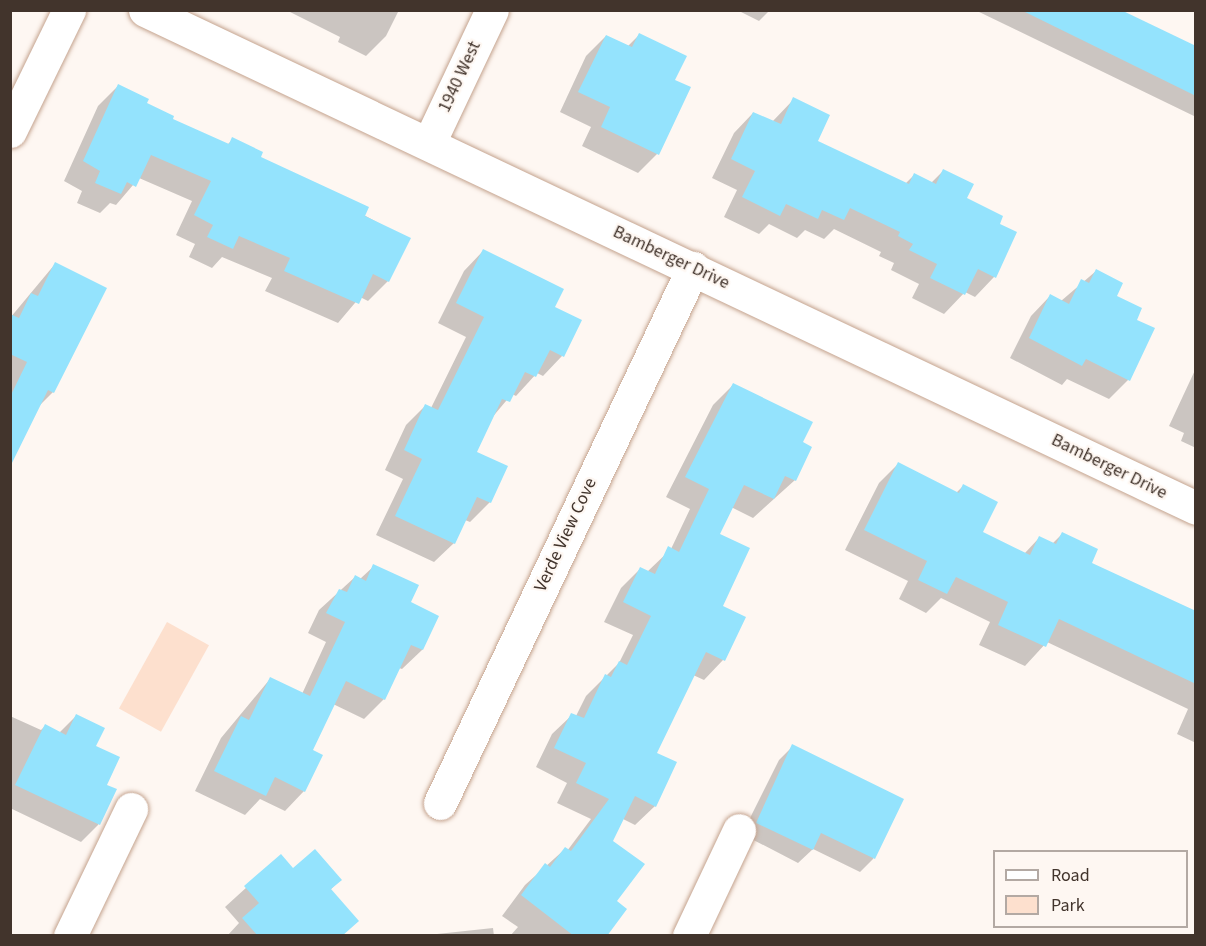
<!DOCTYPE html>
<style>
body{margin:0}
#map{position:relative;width:1206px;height:946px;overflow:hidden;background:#fef7f2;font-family:"Source Sans 3",sans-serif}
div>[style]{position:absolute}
.green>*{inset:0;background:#fde0ce;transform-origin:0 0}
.shadow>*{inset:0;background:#0003}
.building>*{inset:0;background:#94e3fd}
.roads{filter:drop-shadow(0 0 2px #c4a38e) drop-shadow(0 0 2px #c4a38e)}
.minor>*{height:33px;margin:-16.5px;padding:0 16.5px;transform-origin:16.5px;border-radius:16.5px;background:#fff}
span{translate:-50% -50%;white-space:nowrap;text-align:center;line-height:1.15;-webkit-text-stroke:4.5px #fef7f2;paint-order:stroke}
.street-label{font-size:18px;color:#42342c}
.frame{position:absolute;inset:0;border:12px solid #42342c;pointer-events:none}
.legend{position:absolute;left:993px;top:850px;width:195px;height:78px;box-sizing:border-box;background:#fef7f2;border:2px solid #b3a9a3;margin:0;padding:8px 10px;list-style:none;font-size:18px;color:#42342c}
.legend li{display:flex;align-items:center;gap:12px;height:30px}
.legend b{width:30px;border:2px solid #b3a9a3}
</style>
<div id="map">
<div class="green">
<i style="left:167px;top:622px;width:48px;height:99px;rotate:29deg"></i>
</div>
<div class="shadow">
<i style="clip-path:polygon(286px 10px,399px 10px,386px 36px,366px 56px,338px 42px,340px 37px)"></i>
<i style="clip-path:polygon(737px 10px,770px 10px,759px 21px)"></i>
<i style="clip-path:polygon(975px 10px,1118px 10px,1196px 48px,1196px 117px)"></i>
<i style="clip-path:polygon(639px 35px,673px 80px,657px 154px,638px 173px,582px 146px,591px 127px,560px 112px,586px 56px,606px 36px,628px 46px)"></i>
<i style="clip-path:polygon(118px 86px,171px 119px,227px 145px,233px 139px,259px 158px,408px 239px,388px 281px,368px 301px,360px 297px,338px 323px,265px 291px,272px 278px,222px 257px,212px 268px,189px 257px,195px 244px,176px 235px,192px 201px,139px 178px,116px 205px,110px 203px,100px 213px,77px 203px,82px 191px,64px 181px,98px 106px)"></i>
<i style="clip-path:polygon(794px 99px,816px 141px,905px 184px,914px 175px,931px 183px,943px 171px,965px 199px,998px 224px,994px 277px,975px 297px,965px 292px,944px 314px,912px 298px,919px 284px,891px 270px,894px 263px,879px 256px,881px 252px,834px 229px,824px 239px,805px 230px,797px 238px,769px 224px,759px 234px,724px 217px,737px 190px,712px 178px,734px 133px,753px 113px,772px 122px)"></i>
<i style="clip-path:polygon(483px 251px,553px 308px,562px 356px,543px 376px,537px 373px,516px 396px,512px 394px,490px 420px,475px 453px,490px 502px,470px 522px,465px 520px,454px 543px,434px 562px,376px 535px,403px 479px,385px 470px,406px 425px,426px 405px,431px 408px,466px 337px,438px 323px,464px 271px)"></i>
<i style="clip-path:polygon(55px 264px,53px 392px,38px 407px,10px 464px,10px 318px)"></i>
<i style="clip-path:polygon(1096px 271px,1135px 321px,1128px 380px,1109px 399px,1067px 379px,1062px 385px,1010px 358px,1031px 316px,1050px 296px,1061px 301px)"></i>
<i style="clip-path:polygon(1196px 368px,1196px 448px,1181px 441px,1184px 433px,1169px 426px)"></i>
<i style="clip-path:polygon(733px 385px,801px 443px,795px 480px,753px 518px,731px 507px,718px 534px,721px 606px,744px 617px,723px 660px,704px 680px,693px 675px,655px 754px,655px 806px,635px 825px,623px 819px,611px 841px,615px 901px,606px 936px,510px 936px,518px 927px,502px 916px,525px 885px,565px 849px,567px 851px,591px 819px,557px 803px,567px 783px,536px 767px,552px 734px,572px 715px,576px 716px,586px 696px,619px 663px,633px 635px,604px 622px,621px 588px,640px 569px,647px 572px,671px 549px,690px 509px,666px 497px,713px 405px)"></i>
<i style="clip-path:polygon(898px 464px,956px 493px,963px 486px,981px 532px,1024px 554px,1039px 538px,1052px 544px,1062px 534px,1090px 564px,1196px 612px,1196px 743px,1177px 734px,1188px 709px,1047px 642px,1025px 666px,979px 645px,990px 622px,941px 598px,926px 613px,899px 599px,908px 581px,845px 550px,879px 483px)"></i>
<i style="clip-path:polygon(374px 566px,409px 603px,437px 617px,422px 650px,402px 669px,399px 668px,384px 699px,364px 719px,333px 704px,311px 751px,304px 791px,285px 811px,260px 799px,245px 815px,195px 791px,221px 738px,270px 679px,302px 694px,326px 642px,308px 633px,319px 610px,355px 577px,360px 579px)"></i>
<i style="clip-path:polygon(10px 716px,41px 730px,45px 726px,59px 733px,76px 716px,94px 747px,105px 785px,115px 790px,98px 825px,81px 842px,10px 808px)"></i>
<i style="clip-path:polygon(793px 746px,902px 800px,873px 859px,860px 872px,813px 849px,798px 863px,742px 834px,779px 760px)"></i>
<i style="clip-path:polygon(281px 856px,293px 870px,340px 880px,330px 890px,342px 936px,227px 936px,239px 923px,225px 907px)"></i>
<i style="clip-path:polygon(493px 928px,494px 936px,435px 936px,437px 934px)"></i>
</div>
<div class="building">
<i style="clip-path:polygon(1021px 10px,1121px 10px,1196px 46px,1196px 96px)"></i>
<i style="clip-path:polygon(639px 33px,687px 56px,675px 80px,691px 87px,659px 155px,601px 127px,610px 107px,578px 92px,606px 35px,632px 47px)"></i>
<i style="clip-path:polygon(118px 84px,149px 99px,147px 103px,174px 116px,173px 119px,229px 144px,232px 137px,263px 152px,261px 157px,369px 207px,365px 216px,411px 238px,389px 282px,373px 274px,359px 304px,284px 271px,290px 258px,239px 236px,233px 249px,207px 237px,213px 225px,194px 215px,211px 181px,151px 155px,136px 187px,127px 182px,121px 194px,95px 183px,100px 171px,83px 161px)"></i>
<i style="clip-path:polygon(793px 97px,830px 115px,818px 141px,909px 184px,914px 173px,936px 184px,943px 169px,974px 184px,967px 198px,1003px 216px,1000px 224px,1017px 232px,996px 278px,978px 269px,965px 295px,930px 278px,937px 264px,909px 250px,913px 244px,898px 236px,900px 232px,850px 208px,844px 220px,822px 210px,818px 219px,786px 204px,780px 216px,742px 197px,755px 171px,731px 159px,753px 112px,781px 124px)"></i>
<i style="clip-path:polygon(483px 249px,564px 289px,555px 307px,582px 320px,564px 357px,550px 350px,536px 377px,525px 372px,510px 402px,502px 399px,477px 452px,508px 466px,491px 503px,477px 497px,455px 544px,395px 516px,422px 459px,404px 450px,425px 404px,438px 410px,484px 317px,456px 303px)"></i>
<i style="clip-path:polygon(55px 262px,107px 288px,54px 393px,48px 390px,10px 467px,10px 397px,27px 362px,10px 354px,10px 314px,19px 318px,31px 293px,38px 296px)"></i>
<i style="clip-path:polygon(1096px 269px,1123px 283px,1117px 296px,1142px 308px,1137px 320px,1155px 328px,1130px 381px,1086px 359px,1082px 366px,1029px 338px,1050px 294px,1069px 304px,1081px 279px,1089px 283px)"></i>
<i style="clip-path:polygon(733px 383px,813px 422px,803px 442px,812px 447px,796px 481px,785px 476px,774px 499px,744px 485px,720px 534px,750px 548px,723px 606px,746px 617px,725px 661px,706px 652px,657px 753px,677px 762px,656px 807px,635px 796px,613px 841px,645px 864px,617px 901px,627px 909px,607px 936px,574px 936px,521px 895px,545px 863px,550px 867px,565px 847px,571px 851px,609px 799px,576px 783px,586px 763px,554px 748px,571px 713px,584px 718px,605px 674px,611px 677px,619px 661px,627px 665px,651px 616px,623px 602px,640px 567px,655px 574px,668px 546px,679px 552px,709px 489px,685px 477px)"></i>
<i style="clip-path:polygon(898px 462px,959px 493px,963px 484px,998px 502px,983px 532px,1030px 555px,1039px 536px,1056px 544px,1062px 532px,1098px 549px,1092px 563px,1196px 611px,1196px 684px,1059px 619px,1046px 647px,998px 625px,1008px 602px,956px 577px,947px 594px,918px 580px,927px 561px,864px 530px)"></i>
<i style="clip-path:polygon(373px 564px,419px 585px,411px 602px,439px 616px,423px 650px,411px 645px,385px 700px,346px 681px,313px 750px,323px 755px,305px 792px,275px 777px,266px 796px,214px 771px,241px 716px,249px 720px,270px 677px,310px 696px,345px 622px,326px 613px,339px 589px,347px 592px,355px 575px,366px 581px)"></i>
<i style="clip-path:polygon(76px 714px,105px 728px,96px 746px,120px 757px,107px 785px,117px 789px,100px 825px,15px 785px,45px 724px,66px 735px)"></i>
<i style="clip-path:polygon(792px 744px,904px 799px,875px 859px,821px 833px,813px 850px,756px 823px)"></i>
<i style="clip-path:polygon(315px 849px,342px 880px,331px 889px,359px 921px,342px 936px,258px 936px,242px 918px,259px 903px,244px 886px,281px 854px,293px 868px)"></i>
</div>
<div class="roads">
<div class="minor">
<i style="left:145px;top:10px;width:1163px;rotate:25.35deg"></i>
<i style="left:10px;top:131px;width:135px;rotate:-64deg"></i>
<i style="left:429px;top:143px;width:147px;rotate:-64.7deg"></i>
<i style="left:440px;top:803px;width:592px;rotate:-64.69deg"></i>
<i style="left:70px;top:936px;width:141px;rotate:-64.3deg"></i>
<i style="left:689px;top:936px;width:117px;rotate:-64.7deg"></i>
</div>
</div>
<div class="street-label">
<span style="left:460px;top:77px;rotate:-65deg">1940 West</span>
<span style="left:671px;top:258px;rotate:25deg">Bamberger Drive</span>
<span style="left:1109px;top:467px;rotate:26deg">Bamberger Drive</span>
<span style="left:566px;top:535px;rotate:-65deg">Verde View Cove</span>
</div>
<div class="frame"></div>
<ul class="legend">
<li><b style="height:8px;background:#fff"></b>Road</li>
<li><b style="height:16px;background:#fde0ce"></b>Park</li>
</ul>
</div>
